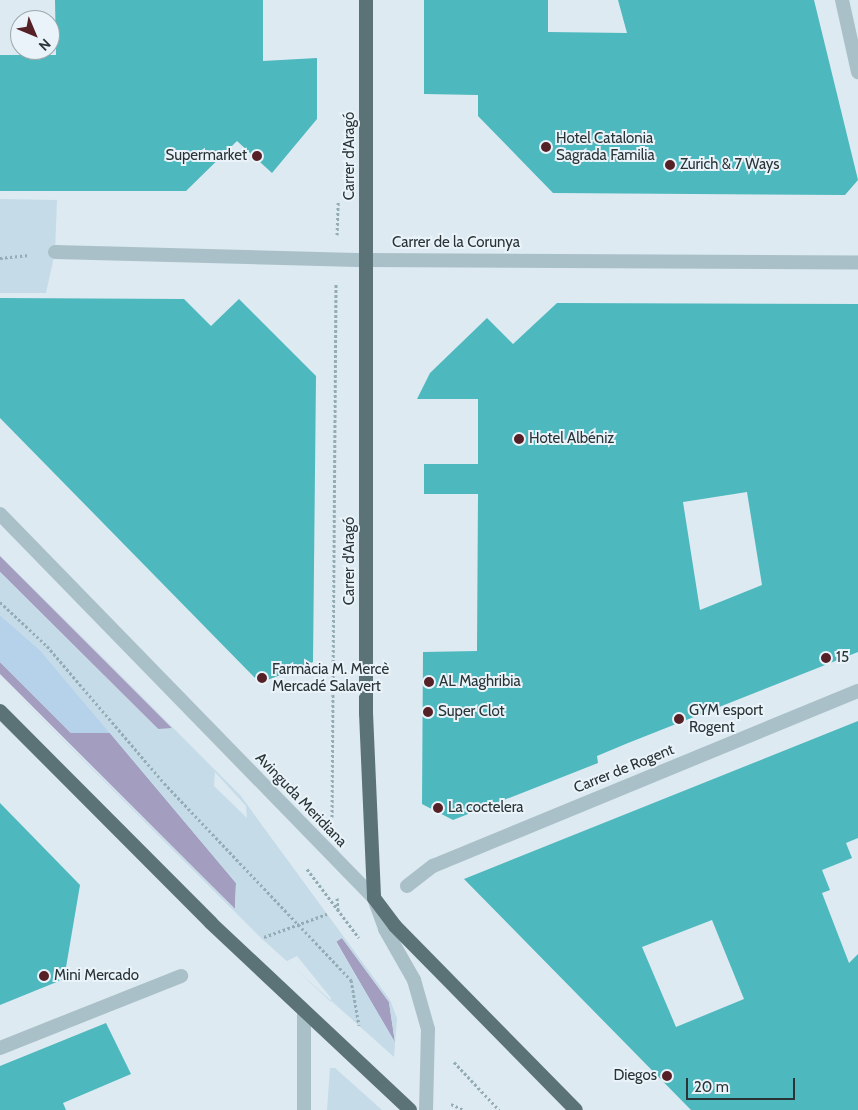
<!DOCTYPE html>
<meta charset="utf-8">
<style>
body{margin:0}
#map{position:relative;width:858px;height:1110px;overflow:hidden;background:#ddeaf1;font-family:Cabin,sans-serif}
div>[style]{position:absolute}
.green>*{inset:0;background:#a39ebf}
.sand>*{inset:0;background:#b6d1ea}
.plaza>*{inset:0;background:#c5dbe8}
.building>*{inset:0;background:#4db8be}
.path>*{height:3px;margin-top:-1.5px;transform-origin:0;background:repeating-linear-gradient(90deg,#94acb4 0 2.5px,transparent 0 5px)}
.service>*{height:14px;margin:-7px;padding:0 7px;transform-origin:7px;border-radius:7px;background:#aac0c8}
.pedestrian>*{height:14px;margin:-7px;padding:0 7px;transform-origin:7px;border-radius:7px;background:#aac0c8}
.minor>*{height:14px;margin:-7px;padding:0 7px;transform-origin:7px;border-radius:7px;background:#aac0c8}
.tertiary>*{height:14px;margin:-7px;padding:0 7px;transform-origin:7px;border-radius:7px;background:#aac0c8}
.primary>*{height:14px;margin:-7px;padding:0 7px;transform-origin:7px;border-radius:7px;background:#5b7377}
.dots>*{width:14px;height:14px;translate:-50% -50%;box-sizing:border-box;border:2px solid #e9f3f9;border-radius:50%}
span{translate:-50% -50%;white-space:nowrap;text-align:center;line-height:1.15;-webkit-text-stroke:4px #e9f3f9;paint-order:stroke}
.poi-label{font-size:15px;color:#293436}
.left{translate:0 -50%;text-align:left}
.right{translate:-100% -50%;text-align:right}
.street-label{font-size:15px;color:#293436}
.north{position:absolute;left:10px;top:10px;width:50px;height:50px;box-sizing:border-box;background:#e9f3f9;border:1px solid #9ca7ab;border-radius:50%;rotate:135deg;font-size:14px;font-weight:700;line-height:20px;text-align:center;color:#293436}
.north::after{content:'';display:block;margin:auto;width:18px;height:22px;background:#552127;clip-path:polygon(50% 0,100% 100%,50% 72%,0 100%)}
.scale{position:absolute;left:686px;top:1078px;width:109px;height:22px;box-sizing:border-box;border:2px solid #293436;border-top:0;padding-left:6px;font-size:15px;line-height:18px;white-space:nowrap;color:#293436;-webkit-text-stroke:4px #e9f3f9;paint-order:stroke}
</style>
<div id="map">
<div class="green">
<i style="clip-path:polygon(0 556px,173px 729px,158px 729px,0 572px)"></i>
<i style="clip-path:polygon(0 662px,71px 733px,110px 733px,236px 883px,235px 909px,0 674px)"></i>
<i style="clip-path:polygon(342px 938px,389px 1002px,395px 1043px,336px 941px)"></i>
</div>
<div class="sand">
<i style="clip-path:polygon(0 615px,40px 650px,110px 733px,71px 733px,0 662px)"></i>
</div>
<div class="plaza">
<i style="clip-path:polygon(0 199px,57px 200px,55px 252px,46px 293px,0 293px)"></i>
<i style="clip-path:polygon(evenodd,0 554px,240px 795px,390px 1000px,397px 1018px,394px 1057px,261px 938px,0 677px,235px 909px,236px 883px,40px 650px,0 615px,0 572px,158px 729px,172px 728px,0 554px,215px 772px,246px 806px,247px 818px,214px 786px,215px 772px,0 554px,342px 938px,389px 1002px,395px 1042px,336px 942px,342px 938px,0 554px,297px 956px,331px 998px,331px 1002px,287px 961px,297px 956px)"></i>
<i style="clip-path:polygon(330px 1068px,335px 1068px,382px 1110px,327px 1110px)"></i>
</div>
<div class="building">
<i style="clip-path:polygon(55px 0,263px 0,263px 61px,317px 58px,317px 119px,272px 173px,237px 141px,186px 191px,0 191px,0 55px,56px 55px)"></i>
<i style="clip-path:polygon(424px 0,548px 0,548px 32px,627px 33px,618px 0,814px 0,858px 180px,845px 195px,553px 193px,478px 116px,478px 95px,424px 94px)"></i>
<i style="clip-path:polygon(0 298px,184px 299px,211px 326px,239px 299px,316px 376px,313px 662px,260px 683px,0 418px)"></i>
<i style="clip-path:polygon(evenodd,557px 303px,858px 304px,858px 652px,628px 743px,597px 756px,598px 763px,453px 820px,422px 804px,423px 652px,477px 651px,478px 494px,424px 494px,424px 464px,478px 464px,478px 399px,417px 399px,430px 373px,487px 318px,513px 344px,557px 303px,747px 492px,762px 585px,700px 610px,683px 502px,747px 492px)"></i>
<i style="clip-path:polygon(evenodd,858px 721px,858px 838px,846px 843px,852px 858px,822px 870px,830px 890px,822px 893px,849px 963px,858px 954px,858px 1110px,691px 1110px,464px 879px,858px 721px,712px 920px,744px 999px,676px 1027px,642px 947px,712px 920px)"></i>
<i style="clip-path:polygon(0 803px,80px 885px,64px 979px,0 1005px)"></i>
<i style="clip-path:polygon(106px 1023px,131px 1074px,63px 1103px,66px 1110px,0 1110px,0 1066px)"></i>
</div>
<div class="path">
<i style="left:337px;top:235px;width:34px;rotate:-88deg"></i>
<i style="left:0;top:258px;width:29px;rotate:-6deg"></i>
<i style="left:0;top:602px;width:64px;rotate:43.1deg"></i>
<i style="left:47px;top:646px;width:180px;rotate:49.5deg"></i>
<i style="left:164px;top:783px;width:272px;rotate:46.5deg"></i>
<i style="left:351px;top:980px;width:46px;rotate:79.9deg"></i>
<i style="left:332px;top:817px;width:533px;rotate:-89.57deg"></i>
<i style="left:307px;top:869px;width:86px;rotate:53deg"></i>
<i style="left:337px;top:898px;width:12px;rotate:85deg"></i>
<i style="left:264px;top:937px;width:67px;rotate:-20.1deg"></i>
<i style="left:454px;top:1062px;width:66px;rotate:46.8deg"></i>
<i style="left:451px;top:1104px;width:14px;rotate:25deg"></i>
</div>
<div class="service">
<i style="left:55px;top:252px;width:311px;rotate:1.5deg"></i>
</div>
<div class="pedestrian">
<i style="left:407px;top:886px;width:33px;rotate:-38deg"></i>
<i style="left:433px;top:866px;width:460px;rotate:-22.4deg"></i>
<i style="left:0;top:1048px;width:195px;rotate:-21.7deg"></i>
</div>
<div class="minor">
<i style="left:842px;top:0;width:74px;rotate:77.5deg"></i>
<i style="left:366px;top:260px;width:492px;rotate:0.3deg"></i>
</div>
<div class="tertiary">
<i style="left:0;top:514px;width:536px;rotate:45.76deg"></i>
<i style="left:374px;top:898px;width:33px;rotate:70deg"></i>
<i style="left:385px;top:929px;width:59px;rotate:60.4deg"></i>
<i style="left:414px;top:980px;width:51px;rotate:74.1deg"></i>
<i style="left:428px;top:1029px;width:81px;rotate:91.4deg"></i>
<i style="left:304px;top:1012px;width:98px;rotate:90deg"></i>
</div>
<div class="primary">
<i style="left:366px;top:0;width:713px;rotate:90deg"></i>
<i style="left:366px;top:713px;width:185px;rotate:87.5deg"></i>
<i style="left:374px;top:898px;width:35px;rotate:53deg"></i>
<i style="left:395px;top:926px;width:258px;rotate:45.5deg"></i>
<i style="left:0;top:711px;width:299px;rotate:45.1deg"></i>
<i style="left:211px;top:923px;width:273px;rotate:43.2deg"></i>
</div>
<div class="dots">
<i style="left:546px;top:147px;background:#552127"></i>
<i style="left:257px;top:156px;background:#552127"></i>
<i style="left:670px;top:165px;background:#552127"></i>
<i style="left:519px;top:439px;background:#552127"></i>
<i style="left:826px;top:658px;background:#552127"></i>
<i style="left:262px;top:678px;background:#552127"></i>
<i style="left:429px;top:682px;background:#552127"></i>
<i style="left:428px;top:712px;background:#552127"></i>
<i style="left:679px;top:719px;background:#552127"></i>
<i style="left:438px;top:808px;background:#552127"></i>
<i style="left:44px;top:976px;background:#552127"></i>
<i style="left:667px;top:1076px;background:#552127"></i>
</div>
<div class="poi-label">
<span class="left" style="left:556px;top:147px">Hotel Catalonia<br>Sagrada Familia</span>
<span class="right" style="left:247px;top:156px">Supermarket</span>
<span class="left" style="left:680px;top:165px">Zurich &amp; 7 Ways</span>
<span class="left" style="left:529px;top:439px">Hotel Albéniz</span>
<span class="left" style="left:836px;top:658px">15</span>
<span class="left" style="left:272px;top:678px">Farmàcia M. Mercè<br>Mercadé Salavert</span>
<span class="left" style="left:439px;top:682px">AL Maghribia</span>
<span class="left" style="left:689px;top:719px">GYM esport<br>Rogent</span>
<span class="left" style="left:438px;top:712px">Super Clot</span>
<span class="left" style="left:448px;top:808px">La coctelera</span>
<span class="left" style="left:54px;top:976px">Mini Mercado</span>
<span class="right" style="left:657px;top:1076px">Diegos</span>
</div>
<div class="street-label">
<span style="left:350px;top:156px;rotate:-90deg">Carrer d'Aragó</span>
<span style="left:456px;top:243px">Carrer de la Corunya</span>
<span style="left:350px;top:561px;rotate:-90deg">Carrer d'Aragó</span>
<span style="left:624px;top:769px;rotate:-22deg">Carrer de Rogent</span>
<span style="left:301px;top:800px;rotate:46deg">Avinguda Meridiana</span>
</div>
<div class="north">N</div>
<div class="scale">20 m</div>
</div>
